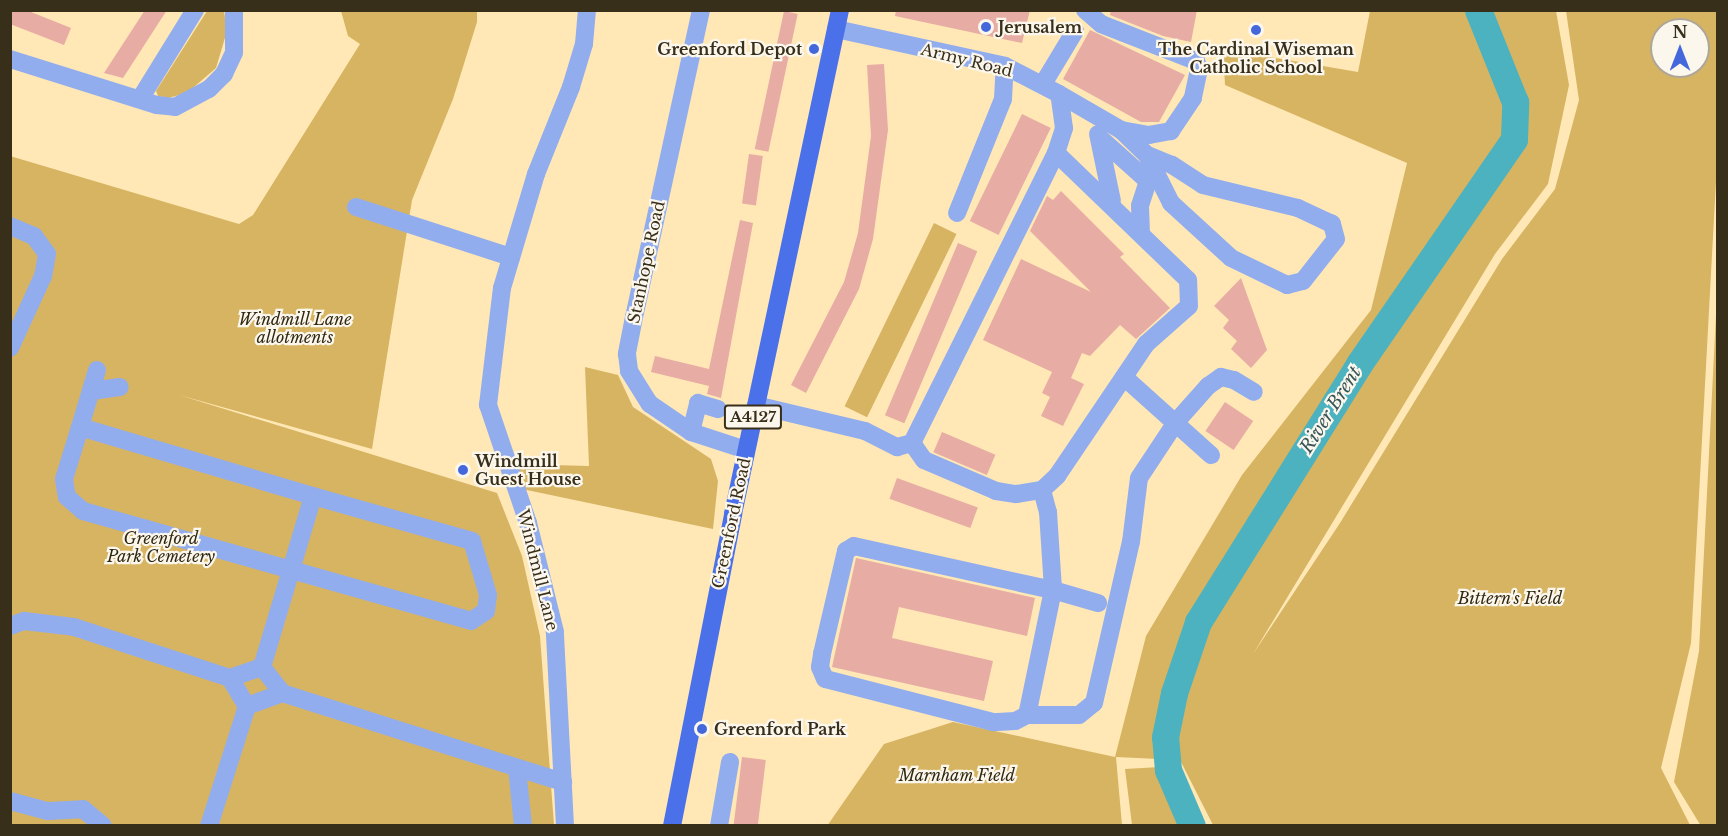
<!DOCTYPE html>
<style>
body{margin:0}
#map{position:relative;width:1728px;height:836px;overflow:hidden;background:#ffe8b5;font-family:"Libre Baskerville",serif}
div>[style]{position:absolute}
.green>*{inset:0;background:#d7b462;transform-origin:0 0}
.river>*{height:27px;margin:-13.5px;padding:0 13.5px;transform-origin:13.5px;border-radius:13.5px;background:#4cb2bf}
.building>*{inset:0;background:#e7aca4;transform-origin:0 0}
.minor>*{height:18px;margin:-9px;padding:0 9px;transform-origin:9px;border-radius:9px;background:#92adee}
.major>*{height:18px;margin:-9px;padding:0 9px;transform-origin:9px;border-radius:9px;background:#4a71e9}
.dots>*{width:16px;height:16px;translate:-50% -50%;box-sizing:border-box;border:3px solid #fcf7ed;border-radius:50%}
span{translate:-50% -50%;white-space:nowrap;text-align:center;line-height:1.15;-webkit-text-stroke:4.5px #fcf7ed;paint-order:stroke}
.shield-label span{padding:2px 4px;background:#fcf7ed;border:2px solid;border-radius:4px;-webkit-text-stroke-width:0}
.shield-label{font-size:15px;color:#382f1b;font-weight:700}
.poi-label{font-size:16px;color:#382f1b;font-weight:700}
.left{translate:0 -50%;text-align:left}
.right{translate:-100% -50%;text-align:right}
.street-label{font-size:16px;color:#382f1b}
.park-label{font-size:16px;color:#312812;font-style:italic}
.water-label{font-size:18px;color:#355559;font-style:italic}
.frame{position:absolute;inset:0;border:12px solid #382f1b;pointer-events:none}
.north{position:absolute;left:1650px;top:18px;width:60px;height:60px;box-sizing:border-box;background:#fcf7ed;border:2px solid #aea799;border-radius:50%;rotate:0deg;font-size:16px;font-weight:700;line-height:24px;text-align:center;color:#382f1b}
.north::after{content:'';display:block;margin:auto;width:21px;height:27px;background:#4468db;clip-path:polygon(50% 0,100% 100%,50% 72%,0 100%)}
</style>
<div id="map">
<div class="green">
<i style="clip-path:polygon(207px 11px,224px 11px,227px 31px,216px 68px,187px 93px,168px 98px,158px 96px,156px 91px)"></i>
<i style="clip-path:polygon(341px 11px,477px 11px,477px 22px,453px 99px,412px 200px,372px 449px,179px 395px,497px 493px,522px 556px,540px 636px,554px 825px,11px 825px,10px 156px,239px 224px,253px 215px,360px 44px,348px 36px)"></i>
<i style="clip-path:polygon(evenodd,1370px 11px,1556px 11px,1569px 85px,1548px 184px,1495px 254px,1253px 654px,1340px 523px,1502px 259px,1555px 189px,1579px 100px,1566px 11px,1716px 11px,1717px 163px,1691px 643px,1661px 768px,1690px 825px,1213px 825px,1180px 760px,1116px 757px,1122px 825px,827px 826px,884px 744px,953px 722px,1115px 757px,1146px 636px,1242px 475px,1371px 310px,1407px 163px,1225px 85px,1223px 49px,1358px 72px,1370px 11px,1662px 30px,1698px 30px,1698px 66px,1662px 66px,1662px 30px)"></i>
<i style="left:934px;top:223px;width:25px;height:204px;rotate:26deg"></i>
<i style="clip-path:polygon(1717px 295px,1718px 825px,1701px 826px,1674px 782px,1699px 651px)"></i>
<i style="clip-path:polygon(585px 367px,618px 375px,633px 407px,711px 459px,718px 481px,713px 529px,522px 489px,515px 464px,589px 466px)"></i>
<i style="clip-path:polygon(1160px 767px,1186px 825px,1132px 825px,1125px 769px)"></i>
</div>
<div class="river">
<i style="left:1192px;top:826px;width:61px;rotate:-113.2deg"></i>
<i style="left:1168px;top:770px;width:33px;rotate:-95deg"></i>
<i style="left:1165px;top:737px;width:45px;rotate:-78.4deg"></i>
<i style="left:1174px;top:693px;width:75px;rotate:-71.3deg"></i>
<i style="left:1198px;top:622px;width:304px;rotate:-58deg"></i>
<i style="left:1359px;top:364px;width:273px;rotate:-55.4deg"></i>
<i style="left:1514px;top:139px;width:37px;rotate:-88deg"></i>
<i style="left:1515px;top:102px;width:99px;rotate:-111.9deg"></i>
</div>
<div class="building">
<i style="clip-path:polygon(10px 10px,26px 10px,71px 28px,64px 45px,10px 24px)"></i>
<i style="clip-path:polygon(145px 10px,167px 10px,123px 78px,104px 73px)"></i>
<i style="clip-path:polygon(896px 10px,1030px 10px,1022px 43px,895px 16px)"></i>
<i style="clip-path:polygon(1111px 10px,1197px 10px,1191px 42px,1163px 36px,1110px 15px)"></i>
<i style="left:784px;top:11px;width:14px;height:141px;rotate:12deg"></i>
<i style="clip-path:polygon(1090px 30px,1185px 75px,1159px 122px,1141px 122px,1063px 79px)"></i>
<i style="clip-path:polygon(884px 64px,888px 130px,873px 239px,859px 289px,806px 393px,791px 385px,844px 282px,858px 233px,871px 136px,867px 65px)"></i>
<i style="left:1022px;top:114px;width:32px;height:119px;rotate:26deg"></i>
<i style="left:749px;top:154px;width:14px;height:50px;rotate:8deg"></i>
<i style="clip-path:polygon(1061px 191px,1124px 254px,1120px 257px,1170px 308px,1136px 339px,1120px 325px,1090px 356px,1082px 353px,1071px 378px,1084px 384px,1063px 426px,1041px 416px,1050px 397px,1042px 393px,1052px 372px,983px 340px,1021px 259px,1091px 292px,1030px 231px,1047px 196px,1053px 200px)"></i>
<i style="clip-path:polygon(740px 220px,753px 223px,721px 398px,707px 394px,709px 386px,651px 372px,655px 356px,709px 369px)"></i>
<i style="left:958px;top:243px;width:21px;height:187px;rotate:23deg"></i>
<i style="clip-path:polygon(1241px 278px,1267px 350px,1251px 368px,1231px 349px,1237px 341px,1223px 328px,1229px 320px,1214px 306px)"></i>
<i style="left:1225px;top:402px;width:34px;height:35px;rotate:34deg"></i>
<i style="left:942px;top:432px;width:58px;height:22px;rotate:23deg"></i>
<i style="left:897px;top:478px;width:86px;height:22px;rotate:20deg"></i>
<i style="clip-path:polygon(856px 558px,1035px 598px,1027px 636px,899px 607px,892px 638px,993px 661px,984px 701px,832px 667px)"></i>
<i style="left:742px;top:757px;width:24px;height:69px;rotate:7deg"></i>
</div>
<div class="minor">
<i style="left:701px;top:10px;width:314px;rotate:102.3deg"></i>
<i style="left:634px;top:317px;width:38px;rotate:101deg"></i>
<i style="left:627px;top:354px;width:17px;rotate:83deg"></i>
<i style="left:629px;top:371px;width:39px;rotate:58deg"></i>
<i style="left:650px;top:404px;width:50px;rotate:34.3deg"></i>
<i style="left:691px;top:432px;width:58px;rotate:18.1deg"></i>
<i style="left:1085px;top:10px;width:21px;rotate:41deg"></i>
<i style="left:1101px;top:24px;width:102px;rotate:21.3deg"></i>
<i style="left:1196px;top:61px;width:9px;rotate:69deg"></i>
<i style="left:1199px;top:69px;width:30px;rotate:102deg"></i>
<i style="left:1193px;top:98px;width:40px;rotate:124deg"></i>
<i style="left:1171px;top:131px;width:22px;rotate:170deg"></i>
<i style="left:1149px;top:135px;width:28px;rotate:-170deg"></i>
<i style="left:836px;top:29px;width:173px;rotate:12.3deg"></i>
<i style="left:1005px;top:66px;width:61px;rotate:27.4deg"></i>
<i style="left:1059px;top:94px;width:72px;rotate:30.1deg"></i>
<i style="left:1121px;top:130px;width:36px;rotate:44deg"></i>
<i style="left:1147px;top:155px;width:54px;rotate:63.4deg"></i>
<i style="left:1171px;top:203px;width:81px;rotate:42.5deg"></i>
<i style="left:1231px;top:258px;width:62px;rotate:25.7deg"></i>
<i style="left:1287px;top:285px;width:16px;rotate:-14deg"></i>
<i style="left:1303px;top:281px;width:53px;rotate:-51.8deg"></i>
<i style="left:1336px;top:239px;width:16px;rotate:-105deg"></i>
<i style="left:1332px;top:224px;width:38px;rotate:-155deg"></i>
<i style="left:1298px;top:208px;width:98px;rotate:-166.4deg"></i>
<i style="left:1203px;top:185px;width:37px;rotate:-147deg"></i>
<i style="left:1172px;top:165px;width:27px;rotate:-158deg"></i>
<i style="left:10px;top:59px;width:154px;rotate:17.4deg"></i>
<i style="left:157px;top:105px;width:18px;rotate:6deg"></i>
<i style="left:175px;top:107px;width:38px;rotate:-28deg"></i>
<i style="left:209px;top:89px;width:21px;rotate:-45deg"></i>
<i style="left:224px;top:74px;width:23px;rotate:-65deg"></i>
<i style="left:234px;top:53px;width:43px;rotate:-90deg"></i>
<i style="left:1043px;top:84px;width:62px;rotate:-58.9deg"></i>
<i style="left:140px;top:99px;width:105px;rotate:-58.3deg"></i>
<i style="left:1098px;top:134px;width:68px;rotate:78.2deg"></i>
<i style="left:1101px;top:139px;width:63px;rotate:41.8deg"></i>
<i style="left:1148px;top:181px;width:26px;rotate:108deg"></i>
<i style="left:1140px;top:206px;width:26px;rotate:88deg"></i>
<i style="left:356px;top:207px;width:163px;rotate:17.9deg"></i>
<i style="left:957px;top:213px;width:123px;rotate:-68deg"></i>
<i style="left:1003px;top:99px;width:33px;rotate:-87deg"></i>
<i style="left:10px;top:226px;width:26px;rotate:23deg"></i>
<i style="left:34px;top:236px;width:22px;rotate:54deg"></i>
<i style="left:47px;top:254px;width:22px;rotate:100deg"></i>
<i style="left:43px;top:276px;width:79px;rotate:114.6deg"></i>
<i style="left:97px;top:370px;width:59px;rotate:106.6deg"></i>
<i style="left:80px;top:427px;width:243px;rotate:16.5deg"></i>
<i style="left:313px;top:496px;width:178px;rotate:106.6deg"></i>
<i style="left:1124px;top:377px;width:117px;rotate:41.9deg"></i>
<i style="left:91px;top:391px;width:29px;rotate:-8deg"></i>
<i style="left:756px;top:405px;width:112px;rotate:13.4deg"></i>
<i style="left:865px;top:431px;width:36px;rotate:27deg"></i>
<i style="left:897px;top:447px;width:16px;rotate:-15deg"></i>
<i style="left:912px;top:443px;width:324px;rotate:-63.6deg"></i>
<i style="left:1056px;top:153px;width:26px;rotate:-72deg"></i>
<i style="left:1064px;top:128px;width:34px;rotate:-98deg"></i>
<i style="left:80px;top:427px;width:54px;rotate:107.1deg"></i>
<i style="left:64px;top:479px;width:18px;rotate:81deg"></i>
<i style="left:67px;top:497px;width:21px;rotate:41deg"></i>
<i style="left:83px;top:511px;width:403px;rotate:15.8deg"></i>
<i style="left:471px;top:621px;width:18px;rotate:-34deg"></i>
<i style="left:486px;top:611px;width:16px;rotate:-83deg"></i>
<i style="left:488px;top:595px;width:56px;rotate:-106.5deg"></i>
<i style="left:472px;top:541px;width:165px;rotate:-164.2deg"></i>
<i style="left:691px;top:432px;width:30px;rotate:-76deg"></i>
<i style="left:698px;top:403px;width:21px;rotate:17deg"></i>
<i style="left:912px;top:443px;width:21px;rotate:55deg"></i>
<i style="left:924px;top:460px;width:78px;rotate:23.3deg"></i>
<i style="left:996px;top:491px;width:20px;rotate:9deg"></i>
<i style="left:1016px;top:494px;width:26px;rotate:-9deg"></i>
<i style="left:1042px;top:490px;width:21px;rotate:-43deg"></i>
<i style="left:1057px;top:476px;width:159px;rotate:-56deg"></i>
<i style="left:1146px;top:344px;width:57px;rotate:-41.5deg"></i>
<i style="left:1189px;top:306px;width:26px;rotate:-92deg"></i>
<i style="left:1188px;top:280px;width:183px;rotate:-136.1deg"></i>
<i style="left:1042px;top:490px;width:23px;rotate:75deg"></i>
<i style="left:1048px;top:512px;width:78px;rotate:86.3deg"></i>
<i style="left:1053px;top:590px;width:128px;rotate:101.7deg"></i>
<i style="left:1027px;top:715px;width:13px;rotate:153deg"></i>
<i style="left:1015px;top:721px;width:22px;rotate:177deg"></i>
<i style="left:993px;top:722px;width:173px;rotate:-165.6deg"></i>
<i style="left:825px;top:679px;width:13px;rotate:-113deg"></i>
<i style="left:820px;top:667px;width:13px;rotate:-81deg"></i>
<i style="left:822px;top:654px;width:106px;rotate:-76.9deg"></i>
<i style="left:846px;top:551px;width:9px;rotate:-32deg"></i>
<i style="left:854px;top:546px;width:204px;rotate:12.5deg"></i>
<i style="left:1053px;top:590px;width:47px;rotate:16.1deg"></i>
<i style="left:10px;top:626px;width:15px;rotate:-20deg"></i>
<i style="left:24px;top:621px;width:50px;rotate:6.8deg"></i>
<i style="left:74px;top:627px;width:164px;rotate:18.1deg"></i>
<i style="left:230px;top:678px;width:33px;rotate:59deg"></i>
<i style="left:247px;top:706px;width:37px;rotate:-20deg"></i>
<i style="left:282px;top:693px;width:295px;rotate:17.6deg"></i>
<i style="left:230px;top:678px;width:34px;rotate:-19deg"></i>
<i style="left:262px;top:667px;width:33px;rotate:52deg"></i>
<i style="left:1027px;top:715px;width:52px"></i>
<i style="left:1079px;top:715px;width:19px;rotate:-39deg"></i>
<i style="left:1094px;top:703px;width:165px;rotate:-77.1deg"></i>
<i style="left:1131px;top:542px;width:64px;rotate:-82.9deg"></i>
<i style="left:1139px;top:478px;width:67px;rotate:-56.5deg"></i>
<i style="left:1176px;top:422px;width:48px;rotate:-48.4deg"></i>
<i style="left:1208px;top:386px;width:16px;rotate:-35deg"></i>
<i style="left:1221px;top:377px;width:13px;rotate:13deg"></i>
<i style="left:1234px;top:380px;width:23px;rotate:31deg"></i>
<i style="left:517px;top:768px;width:58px;rotate:84.1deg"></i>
<i style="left:10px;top:801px;width:39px;rotate:15deg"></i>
<i style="left:48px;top:811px;width:35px;rotate:-3deg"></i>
<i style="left:83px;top:809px;width:26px;rotate:40deg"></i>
<i style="left:209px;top:826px;width:126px;rotate:-72.4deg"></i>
<i style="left:565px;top:826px;width:194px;rotate:-93deg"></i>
<i style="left:555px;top:632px;width:112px;rotate:-103.9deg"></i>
<i style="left:528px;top:523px;width:125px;rotate:-108.7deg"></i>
<i style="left:488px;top:405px;width:118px;rotate:-83.2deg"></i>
<i style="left:502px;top:288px;width:119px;rotate:-73.4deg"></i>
<i style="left:536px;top:174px;width:94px;rotate:-68.1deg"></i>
<i style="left:571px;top:87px;width:45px;rotate:-73.2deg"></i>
<i style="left:584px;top:44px;width:34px;rotate:-85deg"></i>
<i style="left:719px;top:826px;width:65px;rotate:-80.2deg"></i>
</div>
<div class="major">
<i style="left:672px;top:826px;width:318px;rotate:-78.9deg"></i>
<i style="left:733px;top:514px;width:515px;rotate:-78.01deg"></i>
</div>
<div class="dots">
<i style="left:986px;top:27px;background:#4468db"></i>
<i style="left:1256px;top:30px;background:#4468db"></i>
<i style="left:814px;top:49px;background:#4468db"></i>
<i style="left:463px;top:470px;background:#4468db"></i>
<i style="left:702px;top:729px;background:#4468db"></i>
</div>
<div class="shield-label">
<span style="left:753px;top:417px">A4127</span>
</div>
<div class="poi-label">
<span class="left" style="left:998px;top:27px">Jerusalem</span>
<span class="right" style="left:802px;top:49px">Greenford Depot</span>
<span style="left:1256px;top:58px">The Cardinal Wiseman<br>Catholic School</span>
<span class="left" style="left:475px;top:470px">Windmill<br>Guest House</span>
<span class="left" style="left:714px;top:729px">Greenford Park</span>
</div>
<div class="street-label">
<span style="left:967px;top:60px;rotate:14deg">Army Road</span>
<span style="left:646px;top:262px;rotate:-78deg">Stanhope Road</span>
<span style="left:731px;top:523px;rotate:-78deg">Greenford Road</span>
<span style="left:538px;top:570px;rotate:76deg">Windmill Lane</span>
</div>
<div class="park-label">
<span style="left:295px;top:328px">Windmill Lane<br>allotments</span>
<span style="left:161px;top:547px">Greenford<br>Park Cemetery</span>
<span style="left:1510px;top:598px">Bittern's Field</span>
<span style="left:957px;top:775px">Marnham Field</span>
</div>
<div class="water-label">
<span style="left:1331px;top:410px;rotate:-58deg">River Brent</span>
</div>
<div class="frame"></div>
<div class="north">N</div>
</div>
